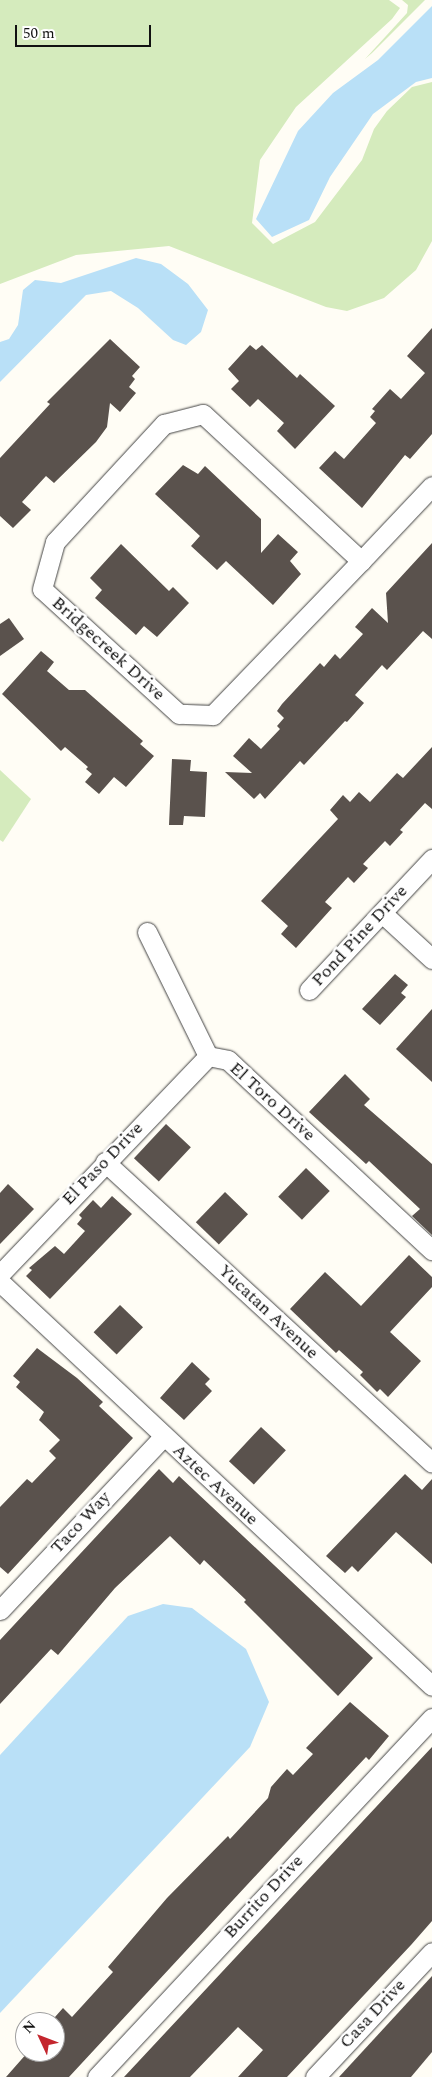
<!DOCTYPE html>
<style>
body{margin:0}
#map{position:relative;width:432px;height:2077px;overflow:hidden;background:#fffdf5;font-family:Spectral,serif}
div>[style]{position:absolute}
.green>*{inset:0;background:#d5ebbd}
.water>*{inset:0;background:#b9e0f7}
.building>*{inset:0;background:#5a524d;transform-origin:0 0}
.roads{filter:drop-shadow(0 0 1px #444) drop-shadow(0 0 1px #444)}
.minor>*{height:19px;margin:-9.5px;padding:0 9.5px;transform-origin:9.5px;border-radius:9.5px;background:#fff}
span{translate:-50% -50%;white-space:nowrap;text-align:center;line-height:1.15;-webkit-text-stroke:5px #fff;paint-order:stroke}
.street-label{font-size:18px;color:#111}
.north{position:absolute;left:15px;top:2012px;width:50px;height:50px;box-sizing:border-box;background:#fff;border:1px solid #a0a0a0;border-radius:50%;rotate:313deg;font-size:14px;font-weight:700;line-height:20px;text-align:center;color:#111}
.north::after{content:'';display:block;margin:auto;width:18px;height:22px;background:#c4262e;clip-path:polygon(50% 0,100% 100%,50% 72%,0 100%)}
.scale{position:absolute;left:15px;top:25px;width:136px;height:22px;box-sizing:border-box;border:2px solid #111;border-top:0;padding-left:6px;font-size:15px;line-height:18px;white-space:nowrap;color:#111;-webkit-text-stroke:4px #fff;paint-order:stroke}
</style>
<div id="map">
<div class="green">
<i style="clip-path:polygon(0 0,389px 0,400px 8px,392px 19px,296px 107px,260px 160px,252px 223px,273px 244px,315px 222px,362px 160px,374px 129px,387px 111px,412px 87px,432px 82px,432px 241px,416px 270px,384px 298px,347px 311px,326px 307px,169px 246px,76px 255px,0 284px)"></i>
<i style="clip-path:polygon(402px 0,425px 0,372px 53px,365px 59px,407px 13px,408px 5px)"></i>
<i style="clip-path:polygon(0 770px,31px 799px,3px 842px,0 840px)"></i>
</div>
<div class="water">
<i style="clip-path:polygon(432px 6px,432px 78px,416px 82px,373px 114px,330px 177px,309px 220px,272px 237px,256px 219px,298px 131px,333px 93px,378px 60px)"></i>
<i style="clip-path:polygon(136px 258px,161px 264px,188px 284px,208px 310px,201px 332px,186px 345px,173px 340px,138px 308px,111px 291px,86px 295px,0 382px,0 342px,9px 339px,18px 325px,23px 290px,35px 280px,61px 283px)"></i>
<i style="clip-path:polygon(163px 1604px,192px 1608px,246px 1649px,269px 1702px,250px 1747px,0 2013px,0 1755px,128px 1616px)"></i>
</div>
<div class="building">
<i style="clip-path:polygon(432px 328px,432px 434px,410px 459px,405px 455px,362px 508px,319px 468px,335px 451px,344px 459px,376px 423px,370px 417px,375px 411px,372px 409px,390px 389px,401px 399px,425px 373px,407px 356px)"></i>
<i style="clip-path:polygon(110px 339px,140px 367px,132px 376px,135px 379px,129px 387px,136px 393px,120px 412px,110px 403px,107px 427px,96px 442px,54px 483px,46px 476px,22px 502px,31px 510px,13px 528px,0 516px,0 458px,50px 404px,47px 402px)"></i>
<i style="clip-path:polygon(250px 345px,256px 350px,262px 345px,297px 378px,300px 374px,335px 406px,295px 449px,277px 431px,284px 423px,258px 399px,250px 407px,231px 389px,239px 381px,228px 369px)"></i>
<i style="clip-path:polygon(183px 465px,198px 474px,205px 466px,261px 519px,261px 553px,278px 534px,298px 552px,290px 561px,301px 574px,273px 605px,226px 561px,217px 570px,191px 546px,200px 536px,155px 494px)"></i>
<i style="clip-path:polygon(432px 543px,432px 639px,423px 631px,387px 670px,382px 665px,355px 695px,364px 703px,347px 722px,345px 721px,304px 765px,300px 761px,265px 799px,260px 793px,254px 799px,225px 772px,252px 773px,233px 756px,249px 738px,261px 749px,280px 729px,277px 726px,284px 718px,277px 711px,282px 704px,320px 663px,324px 667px,335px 654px,340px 659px,363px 634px,355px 627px,372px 608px,388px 623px,386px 593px)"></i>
<i style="clip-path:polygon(121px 544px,169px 591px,173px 587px,189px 603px,157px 637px,144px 626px,136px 635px,95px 598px,102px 590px,90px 578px)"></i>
<i style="clip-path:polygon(9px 618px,24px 639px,0 656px,0 624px)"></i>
<i style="clip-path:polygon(41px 651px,54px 662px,47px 671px,69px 690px,85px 690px,143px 741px,140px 744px,154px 756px,126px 787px,114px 777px,99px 794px,85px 782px,92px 774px,86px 769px,88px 767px,65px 747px,61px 751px,2px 694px)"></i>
<i style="clip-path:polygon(432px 747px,432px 809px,425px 803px,400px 830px,403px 832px,390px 846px,385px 841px,363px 864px,368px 868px,354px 883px,348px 877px,325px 902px,332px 908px,296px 948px,281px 934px,288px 926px,261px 901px,338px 819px,330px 810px,343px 795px,350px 802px,359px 792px,370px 802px,397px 773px,403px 778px)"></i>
<i style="clip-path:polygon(172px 759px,191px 760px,190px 771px,207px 772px,205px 817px,184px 816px,183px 825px,169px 825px)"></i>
<i style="clip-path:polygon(395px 974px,408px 985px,401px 993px,406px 997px,380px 1025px,362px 1009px)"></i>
<i style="clip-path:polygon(432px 1009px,432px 1082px,396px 1049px)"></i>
<i style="clip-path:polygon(345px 1074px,370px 1099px,364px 1105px,432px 1164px,432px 1235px,412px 1216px,420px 1209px,369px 1161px,366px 1164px,309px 1112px)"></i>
<i style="left:166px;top:1124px;width:34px;height:47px;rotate:43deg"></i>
<i style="left:306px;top:1168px;width:33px;height:40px;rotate:44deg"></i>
<i style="clip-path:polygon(8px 1184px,34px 1209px,0 1244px,0 1193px)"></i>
<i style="left:225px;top:1192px;width:32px;height:42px;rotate:44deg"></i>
<i style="clip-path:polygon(112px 1196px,132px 1214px,50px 1299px,26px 1276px,32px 1270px,29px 1268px,55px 1246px,64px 1254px,85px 1231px,77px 1224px,82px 1218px,79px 1215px,93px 1200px,101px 1208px)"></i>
<i style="clip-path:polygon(409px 1255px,432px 1277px,432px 1287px,390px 1332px,421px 1361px,388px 1397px,380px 1389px,377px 1392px,360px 1375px,363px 1372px,339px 1350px,336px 1353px,290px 1309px,325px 1272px,361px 1306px)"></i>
<i style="left:120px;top:1305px;width:32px;height:38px;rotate:44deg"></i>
<i style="clip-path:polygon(37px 1348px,77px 1378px,103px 1402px,99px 1406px,133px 1438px,8px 1574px,0 1567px,0 1507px,27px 1479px,32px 1483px,56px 1458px,49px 1451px,60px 1440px,39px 1420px,44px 1412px,16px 1387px,20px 1382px,13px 1376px)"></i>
<i style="clip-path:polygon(192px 1362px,210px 1379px,205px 1384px,212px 1391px,184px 1420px,160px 1398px)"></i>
<i style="left:261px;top:1427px;width:34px;height:47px;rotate:43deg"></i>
<i style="clip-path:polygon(159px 1469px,173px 1483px,179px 1476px,373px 1658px,338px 1696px,244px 1602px,246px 1600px,204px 1560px,200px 1565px,170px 1536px,115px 1588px,58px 1655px,51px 1649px,0 1704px,0 1640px)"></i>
<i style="clip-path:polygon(405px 1474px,422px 1490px,432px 1479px,432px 1564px,396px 1532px,358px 1572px,352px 1566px,345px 1573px,326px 1556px)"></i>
<i style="clip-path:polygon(350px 1702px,389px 1736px,369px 1760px,366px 1757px,323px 1803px,69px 2077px,6px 2077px,28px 2052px,55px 2052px,55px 2017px,63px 2008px,72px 2017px,113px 1972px,108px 1967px,167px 1898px,228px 1836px,230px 1839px,268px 1798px,271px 1787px,287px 1769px,293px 1775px,313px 1754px,306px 1748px)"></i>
<i style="clip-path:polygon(432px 1747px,432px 1921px,411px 1945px,287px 2077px,238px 2077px,263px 2050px,238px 2027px,190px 2077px,124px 2077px)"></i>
<i style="clip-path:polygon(432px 1976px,432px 2052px,411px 2077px,339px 2077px)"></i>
</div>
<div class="roads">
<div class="minor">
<i style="left:203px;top:414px;width:216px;rotate:42.9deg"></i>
<i style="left:361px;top:561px;width:214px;rotate:133.9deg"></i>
<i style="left:213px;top:715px;width:34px;rotate:-178deg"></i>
<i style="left:179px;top:714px;width:185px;rotate:-137.6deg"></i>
<i style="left:42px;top:589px;width:49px;rotate:-74.5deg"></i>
<i style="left:55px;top:542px;width:161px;rotate:-47.3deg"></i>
<i style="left:164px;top:424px;width:40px;rotate:-14.4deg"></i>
<i style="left:361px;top:561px;width:103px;rotate:-46.6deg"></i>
<i style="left:382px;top:913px;width:68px;rotate:42.6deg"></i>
<i style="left:147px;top:932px;width:138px;rotate:63.8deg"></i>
<i style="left:208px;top:1056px;width:20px;rotate:11deg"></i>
<i style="left:228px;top:1060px;width:279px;rotate:43deg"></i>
<i style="left:309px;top:990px;width:180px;rotate:-46.8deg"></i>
<i style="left:105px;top:1162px;width:444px;rotate:42.6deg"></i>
<i style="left:0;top:1274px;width:301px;rotate:-46.3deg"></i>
<i style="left:0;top:1282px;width:591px;rotate:43.08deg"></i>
<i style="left:0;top:1610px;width:238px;rotate:-46.7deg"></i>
<i style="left:97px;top:2077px;width:491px;rotate:-47deg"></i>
<i style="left:315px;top:2077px;width:171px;rotate:-46.9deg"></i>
</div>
</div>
<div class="street-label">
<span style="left:108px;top:649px;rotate:42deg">Bridgecreek Drive</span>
<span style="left:360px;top:936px;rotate:-47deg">Pond Pine Drive</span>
<span style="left:272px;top:1102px;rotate:42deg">El Toro Drive</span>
<span style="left:103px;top:1164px;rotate:-46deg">El Paso Drive</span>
<span style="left:268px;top:1312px;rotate:43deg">Yucatan Avenue</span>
<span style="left:215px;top:1485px;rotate:43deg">Aztec Avenue</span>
<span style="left:81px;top:1523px;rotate:-47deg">Taco Way</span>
<span style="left:264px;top:1897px;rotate:-47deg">Burrito Drive</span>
<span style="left:373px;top:2014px;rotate:-47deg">Casa Drive</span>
</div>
<div class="north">N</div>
<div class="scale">50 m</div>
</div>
